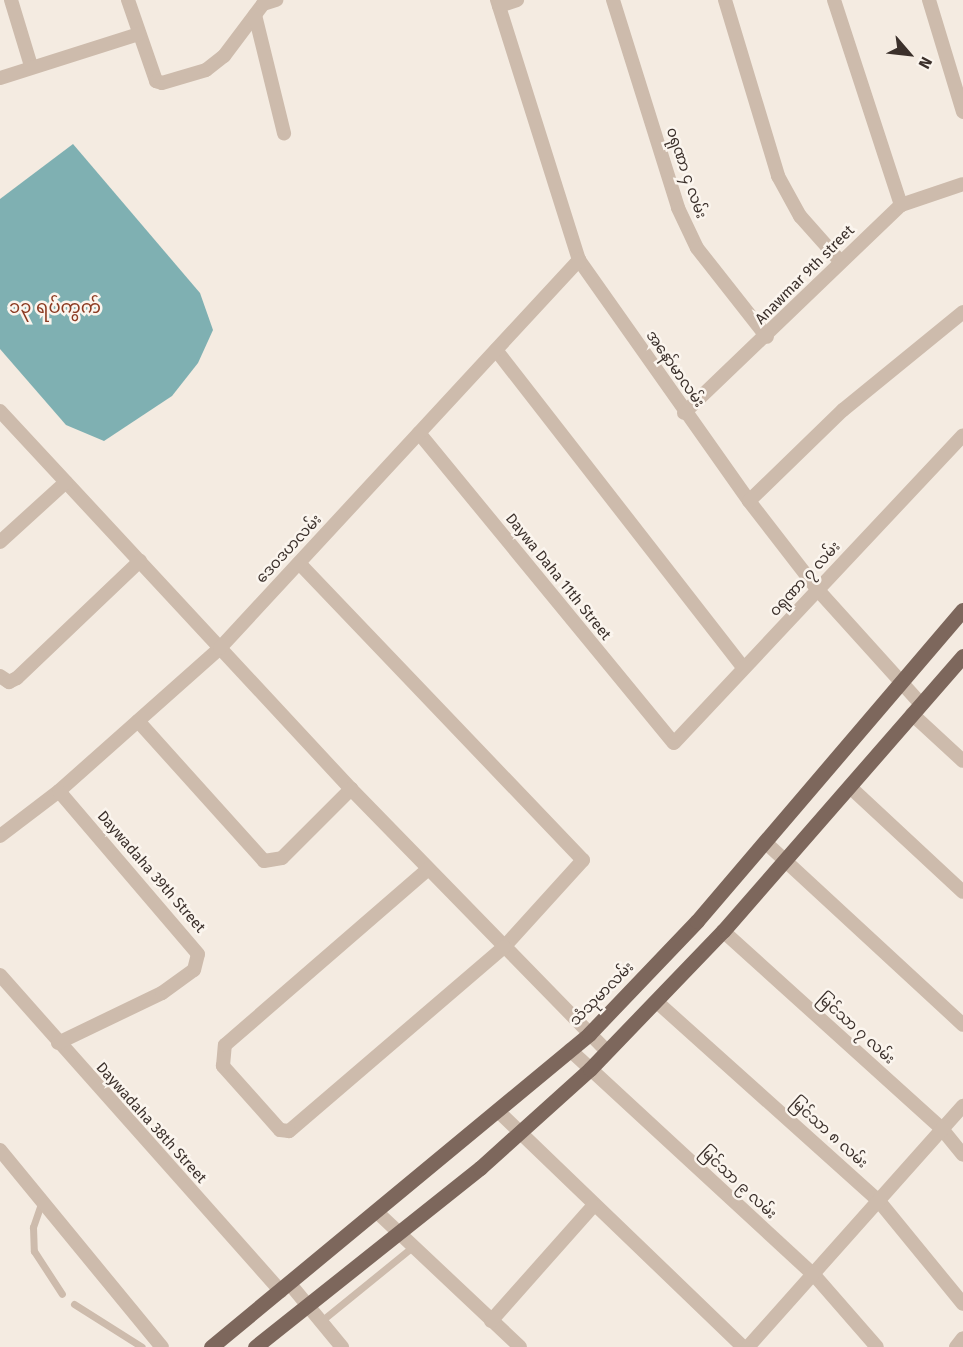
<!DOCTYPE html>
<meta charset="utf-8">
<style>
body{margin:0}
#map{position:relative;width:963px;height:1347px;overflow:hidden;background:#f4ebe1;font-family:"Fira Sans","Noto Sans Myanmar",sans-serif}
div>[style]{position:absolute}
.water>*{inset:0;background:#7fb0b2}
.service>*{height:7px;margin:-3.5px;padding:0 3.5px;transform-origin:3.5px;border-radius:3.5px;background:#cdbbac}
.minor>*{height:14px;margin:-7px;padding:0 7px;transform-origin:7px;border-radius:7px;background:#cdbbac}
.primary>*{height:15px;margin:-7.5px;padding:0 7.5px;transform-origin:7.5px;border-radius:7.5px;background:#7d675c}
span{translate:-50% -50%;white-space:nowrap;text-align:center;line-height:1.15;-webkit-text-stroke:5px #fbf5ee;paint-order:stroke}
.street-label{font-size:15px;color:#3b302b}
.quarter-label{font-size:18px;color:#8c3b22}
.north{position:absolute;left:879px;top:24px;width:60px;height:60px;-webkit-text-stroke:4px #fbf5ee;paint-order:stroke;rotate:118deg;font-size:16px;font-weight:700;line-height:24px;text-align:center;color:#3b302b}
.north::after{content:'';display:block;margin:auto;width:21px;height:27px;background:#3b302b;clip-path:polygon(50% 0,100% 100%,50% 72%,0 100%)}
</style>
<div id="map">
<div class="water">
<i style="clip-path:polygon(73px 144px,200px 293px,213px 330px,198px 363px,172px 396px,104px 441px,66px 425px,0 349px,0 199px)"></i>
</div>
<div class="service">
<i style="left:42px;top:1201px;width:28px;rotate:109deg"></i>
<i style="left:33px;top:1227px;width:24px;rotate:88deg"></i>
<i style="left:34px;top:1251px;width:51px;rotate:56.9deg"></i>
<i style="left:74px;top:1304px;width:80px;rotate:32.3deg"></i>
<i style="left:320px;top:1322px;width:117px;rotate:-39.1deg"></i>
</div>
<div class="minor">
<i style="left:11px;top:0;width:69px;rotate:73.1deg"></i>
<i style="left:128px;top:0;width:86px;rotate:70.9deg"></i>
<i style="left:156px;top:81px;width:6px;rotate:18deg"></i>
<i style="left:162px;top:83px;width:46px;rotate:-16.5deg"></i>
<i style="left:206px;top:70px;width:23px;rotate:-38deg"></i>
<i style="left:224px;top:56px;width:65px;rotate:-53.1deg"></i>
<i style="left:263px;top:4px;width:14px;rotate:-17deg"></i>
<i style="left:497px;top:0;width:273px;rotate:72.5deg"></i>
<i style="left:579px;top:260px;width:295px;rotate:54.8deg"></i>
<i style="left:749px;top:501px;width:111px;rotate:52.3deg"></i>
<i style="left:817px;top:589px;width:155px;rotate:47.9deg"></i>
<i style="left:613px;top:0;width:218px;rotate:72.6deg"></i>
<i style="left:678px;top:208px;width:44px;rotate:64.6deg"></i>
<i style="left:697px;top:248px;width:113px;rotate:51.8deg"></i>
<i style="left:725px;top:0;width:184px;rotate:73.2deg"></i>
<i style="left:778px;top:176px;width:46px;rotate:61.2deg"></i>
<i style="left:800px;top:216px;width:60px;rotate:48.4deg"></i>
<i style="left:834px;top:0;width:216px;rotate:71.9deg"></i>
<i style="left:929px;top:0;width:117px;rotate:73.1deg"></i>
<i style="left:499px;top:6px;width:19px;rotate:-18deg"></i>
<i style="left:255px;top:15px;width:122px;rotate:76.2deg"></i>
<i style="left:0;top:78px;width:146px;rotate:-17.6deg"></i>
<i style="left:496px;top:350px;width:403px;rotate:52.1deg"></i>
<i style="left:0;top:411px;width:516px;rotate:47.12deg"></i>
<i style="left:351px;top:789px;width:366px;rotate:45.7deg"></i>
<i style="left:684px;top:413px;width:301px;rotate:-43.8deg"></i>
<i style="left:901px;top:205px;width:65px;rotate:-18.7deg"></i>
<i style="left:419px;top:433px;width:401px;rotate:50.6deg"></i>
<i style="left:674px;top:743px;width:422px;rotate:-46.8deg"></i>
<i style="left:749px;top:501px;width:131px;rotate:-44.1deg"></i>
<i style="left:843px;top:410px;width:155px;rotate:-39.2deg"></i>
<i style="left:0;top:542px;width:89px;rotate:-42.3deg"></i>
<i style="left:299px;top:563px;width:411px;rotate:46.3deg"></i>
<i style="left:583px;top:860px;width:118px;rotate:132.2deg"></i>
<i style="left:504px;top:947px;width:283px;rotate:139.4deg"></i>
<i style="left:289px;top:1131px;width:9px;rotate:-174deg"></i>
<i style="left:280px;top:1130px;width:86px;rotate:-131.7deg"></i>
<i style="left:223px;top:1066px;width:21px;rotate:-85deg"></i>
<i style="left:225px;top:1045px;width:269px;rotate:-40.9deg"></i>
<i style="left:0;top:676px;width:11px;rotate:34deg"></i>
<i style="left:9px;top:682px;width:9px;rotate:-27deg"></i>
<i style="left:17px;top:678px;width:170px;rotate:-43.6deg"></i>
<i style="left:912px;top:714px;width:69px;rotate:42.7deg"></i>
<i style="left:138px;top:721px;width:188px;rotate:48deg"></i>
<i style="left:264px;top:861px;width:18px;rotate:-9deg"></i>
<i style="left:282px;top:858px;width:98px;rotate:-45deg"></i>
<i style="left:850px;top:787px;width:154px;rotate:42.9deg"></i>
<i style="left:0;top:836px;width:74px;rotate:-37.3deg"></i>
<i style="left:59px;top:791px;width:215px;rotate:-41.6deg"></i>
<i style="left:220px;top:648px;width:529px;rotate:-47.22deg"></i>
<i style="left:766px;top:843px;width:268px;rotate:42.7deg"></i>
<i style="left:723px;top:931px;width:295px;rotate:42.1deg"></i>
<i style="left:942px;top:1129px;width:33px;rotate:51deg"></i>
<i style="left:0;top:975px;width:423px;rotate:48.4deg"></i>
<i style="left:657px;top:1002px;width:297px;rotate:41.9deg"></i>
<i style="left:878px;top:1200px;width:134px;rotate:50.7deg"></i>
<i style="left:58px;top:1043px;width:115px;rotate:-25.7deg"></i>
<i style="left:162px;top:993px;width:39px;rotate:-36deg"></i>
<i style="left:194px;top:970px;width:16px;rotate:-76deg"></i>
<i style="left:198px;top:954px;width:214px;rotate:-130.5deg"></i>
<i style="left:570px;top:1050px;width:333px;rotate:42.7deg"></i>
<i style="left:815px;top:1276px;width:94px;rotate:48.9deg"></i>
<i style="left:500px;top:1113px;width:337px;rotate:43.9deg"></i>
<i style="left:0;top:1150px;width:255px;rotate:50.6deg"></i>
<i style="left:378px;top:1213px;width:195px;rotate:43.3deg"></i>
<i style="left:290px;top:1284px;width:82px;rotate:50.5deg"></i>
<i style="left:491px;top:1321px;width:154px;rotate:-48.4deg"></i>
<i style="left:748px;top:1347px;width:323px;rotate:-48.3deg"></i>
<i style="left:956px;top:1347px;width:11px;rotate:-52deg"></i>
</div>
<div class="primary">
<i style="left:211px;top:1347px;width:491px;rotate:-39.6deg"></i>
<i style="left:589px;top:1034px;width:156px;rotate:-46.3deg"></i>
<i style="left:697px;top:921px;width:409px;rotate:-49.5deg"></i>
<i style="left:255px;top:1347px;width:288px;rotate:-38.5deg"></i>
<i style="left:480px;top:1168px;width:148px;rotate:-42deg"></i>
<i style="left:590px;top:1069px;width:192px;rotate:-46.1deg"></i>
<i style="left:723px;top:931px;width:365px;rotate:-48.9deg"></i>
</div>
<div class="street-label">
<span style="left:686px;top:173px;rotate:71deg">၀ရုဏာ ၄ လမ်း</span>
<span style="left:805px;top:275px;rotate:-45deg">Anawmar 9th street</span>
<span style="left:675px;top:369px;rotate:55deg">အနော်မာလမ်း</span>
<span style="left:289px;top:549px;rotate:-47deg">ဒေဝဒဟလမ်း</span>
<span style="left:558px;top:577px;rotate:51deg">Daywa Daha 11th Street</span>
<span style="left:805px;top:579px;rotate:-47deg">၀ရုဏာ ၇ လမ်း</span>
<span style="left:151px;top:872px;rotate:49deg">Daywadaha 39th Street</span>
<span style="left:602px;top:994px;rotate:-45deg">သံသုမာလမ်း</span>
<span style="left:856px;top:1029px;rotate:42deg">မြင်သာ ၇ လမ်း</span>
<span style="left:151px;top:1123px;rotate:48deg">Daywadaha 38th Street</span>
<span style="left:829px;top:1133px;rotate:42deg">မြင်သာ ၈ လမ်း</span>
<span style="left:738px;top:1183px;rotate:43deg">မြင်သာ ၉ လမ်း</span>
</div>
<div class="quarter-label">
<span style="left:55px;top:307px">၁၃ ရပ်ကွက်</span>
</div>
<div class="north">N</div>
</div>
